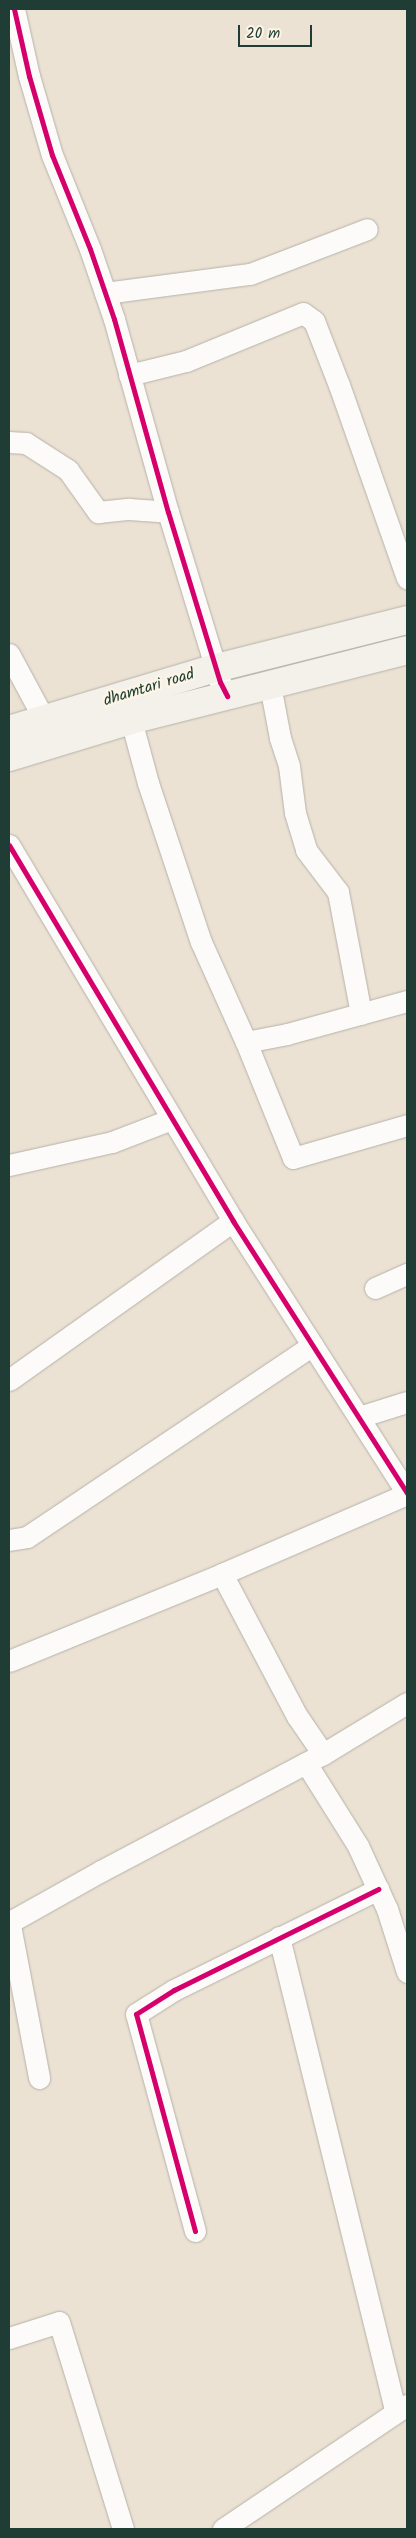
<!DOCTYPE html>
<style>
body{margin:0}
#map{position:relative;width:416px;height:2538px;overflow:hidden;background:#ece2d4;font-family:Kalam,sans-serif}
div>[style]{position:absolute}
.roads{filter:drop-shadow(0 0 1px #b5b2a8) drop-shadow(0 0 1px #b5b2a8)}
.street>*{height:21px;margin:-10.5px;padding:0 10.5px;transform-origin:10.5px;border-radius:10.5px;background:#fcfbf9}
.secondary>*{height:28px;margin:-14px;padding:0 14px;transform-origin:14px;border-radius:14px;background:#f4f0ea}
.cycleway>*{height:5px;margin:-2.5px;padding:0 2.5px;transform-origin:2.5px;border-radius:2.5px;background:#d6006c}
span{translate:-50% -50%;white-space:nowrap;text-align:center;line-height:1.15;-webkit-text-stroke:5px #fcf5e5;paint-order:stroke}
.street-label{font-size:16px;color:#1f3d34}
.frame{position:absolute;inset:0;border:10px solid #1f3d34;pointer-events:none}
.scale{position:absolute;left:238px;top:25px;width:74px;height:22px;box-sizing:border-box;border:2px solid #1f3d34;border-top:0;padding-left:6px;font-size:15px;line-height:18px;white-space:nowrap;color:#1f3d34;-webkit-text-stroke:4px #fcf5e5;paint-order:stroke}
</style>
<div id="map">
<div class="roads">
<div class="street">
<i style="left:14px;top:9px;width:69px;rotate:77.4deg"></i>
<i style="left:29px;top:76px;width:82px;rotate:73.8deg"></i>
<i style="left:52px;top:155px;width:101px;rotate:68deg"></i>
<i style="left:90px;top:249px;width:74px;rotate:71.1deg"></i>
<i style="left:114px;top:319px;width:200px;rotate:74.4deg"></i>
<i style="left:168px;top:512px;width:178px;rotate:73deg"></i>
<i style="left:220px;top:682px;width:16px;rotate:63deg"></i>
<i style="left:105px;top:293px;width:146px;rotate:-7.5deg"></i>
<i style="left:250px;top:274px;width:125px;rotate:-21deg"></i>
<i style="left:129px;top:375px;width:59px;rotate:-13.8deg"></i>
<i style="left:186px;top:361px;width:126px;rotate:-22.3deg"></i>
<i style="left:303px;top:313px;width:14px;rotate:36deg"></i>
<i style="left:314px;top:321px;width:69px;rotate:68.7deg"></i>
<i style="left:339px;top:385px;width:205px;rotate:70.6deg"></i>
<i style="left:9px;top:442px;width:17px;rotate:3deg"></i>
<i style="left:26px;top:443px;width:50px;rotate:32.7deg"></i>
<i style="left:68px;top:470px;width:52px;rotate:54.5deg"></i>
<i style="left:98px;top:512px;width:31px;rotate:-6deg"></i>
<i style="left:129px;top:509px;width:39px;rotate:4deg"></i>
<i style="left:9px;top:654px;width:74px;rotate:61.7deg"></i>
<i style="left:270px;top:685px;width:54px;rotate:79.3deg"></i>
<i style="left:280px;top:738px;width:29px;rotate:72deg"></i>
<i style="left:289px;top:766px;width:47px;rotate:82.7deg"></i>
<i style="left:295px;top:813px;width:39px;rotate:73deg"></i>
<i style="left:306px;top:850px;width:53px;rotate:52.7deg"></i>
<i style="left:338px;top:892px;width:124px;rotate:79.3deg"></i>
<i style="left:131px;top:720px;width:65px;rotate:74.9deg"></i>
<i style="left:148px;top:783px;width:168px;rotate:71.6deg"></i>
<i style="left:201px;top:942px;width:110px;rotate:65.8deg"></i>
<i style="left:246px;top:1042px;width:125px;rotate:67.9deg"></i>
<i style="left:293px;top:1158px;width:119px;rotate:-16.1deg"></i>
<i style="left:9px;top:845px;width:438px;rotate:59.2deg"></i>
<i style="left:233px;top:1221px;width:323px;rotate:57.4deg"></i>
<i style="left:246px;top:1042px;width:42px;rotate:-11deg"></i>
<i style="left:287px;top:1034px;width:124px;rotate:-15.4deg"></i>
<i style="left:9px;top:1165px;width:106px;rotate:-12.6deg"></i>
<i style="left:112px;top:1142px;width:64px;rotate:-21deg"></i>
<i style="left:375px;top:1288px;width:35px;rotate:-24deg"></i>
<i style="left:9px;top:1380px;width:275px;rotate:-35.4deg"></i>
<i style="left:359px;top:1417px;width:50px;rotate:-17.4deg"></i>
<i style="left:9px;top:1540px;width:18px;rotate:-9deg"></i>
<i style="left:27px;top:1537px;width:344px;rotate:-33.9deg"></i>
<i style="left:222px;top:1574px;width:161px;rotate:62.2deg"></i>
<i style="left:297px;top:1716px;width:46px;rotate:55.6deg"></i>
<i style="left:9px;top:1661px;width:230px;rotate:-22.2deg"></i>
<i style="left:222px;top:1574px;width:202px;rotate:-23.4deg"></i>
<i style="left:306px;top:1763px;width:98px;rotate:57.9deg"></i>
<i style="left:358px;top:1846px;width:69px;rotate:65.3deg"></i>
<i style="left:387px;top:1909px;width:66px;rotate:72.4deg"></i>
<i style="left:9px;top:1920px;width:161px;rotate:79.2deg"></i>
<i style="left:10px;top:1922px;width:104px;rotate:-29.3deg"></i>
<i style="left:101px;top:1871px;width:251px;rotate:-27.8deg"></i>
<i style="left:323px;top:1754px;width:98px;rotate:-31.3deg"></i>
<i style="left:279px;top:1937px;width:489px;rotate:76.2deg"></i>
<i style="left:195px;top:2231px;width:225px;rotate:-105.2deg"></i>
<i style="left:136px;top:2014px;width:45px;rotate:-32.3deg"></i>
<i style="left:174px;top:1990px;width:228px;rotate:-26.3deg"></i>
<i style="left:9px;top:2338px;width:52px;rotate:-17.7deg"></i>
<i style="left:59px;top:2322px;width:217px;rotate:72.8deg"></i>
<i style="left:223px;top:2529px;width:222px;rotate:-34deg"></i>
</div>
<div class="secondary">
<i style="left:9px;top:730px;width:216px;rotate:-16.7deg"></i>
<i style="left:216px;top:668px;width:197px;rotate:-14.1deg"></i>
<i style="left:9px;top:757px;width:127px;rotate:-16.9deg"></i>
<i style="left:131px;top:720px;width:285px;rotate:-14.2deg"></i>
</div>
</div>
<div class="cycleway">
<i style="left:14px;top:9px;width:69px;rotate:77.4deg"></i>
<i style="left:29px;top:76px;width:82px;rotate:73.8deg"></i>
<i style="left:52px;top:155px;width:101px;rotate:68deg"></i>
<i style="left:90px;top:249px;width:74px;rotate:71.1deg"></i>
<i style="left:114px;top:319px;width:200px;rotate:74.4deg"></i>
<i style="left:168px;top:512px;width:178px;rotate:73deg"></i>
<i style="left:220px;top:682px;width:16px;rotate:63deg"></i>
<i style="left:9px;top:845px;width:438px;rotate:59.2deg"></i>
<i style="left:233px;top:1221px;width:323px;rotate:57.4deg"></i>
<i style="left:195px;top:2231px;width:225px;rotate:-105.2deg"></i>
<i style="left:136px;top:2014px;width:45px;rotate:-32.3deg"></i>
<i style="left:174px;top:1990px;width:228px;rotate:-26.3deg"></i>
</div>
<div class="street-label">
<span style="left:149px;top:688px;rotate:-17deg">dhamtari road</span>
</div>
<div class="frame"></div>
<div class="scale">20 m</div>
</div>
